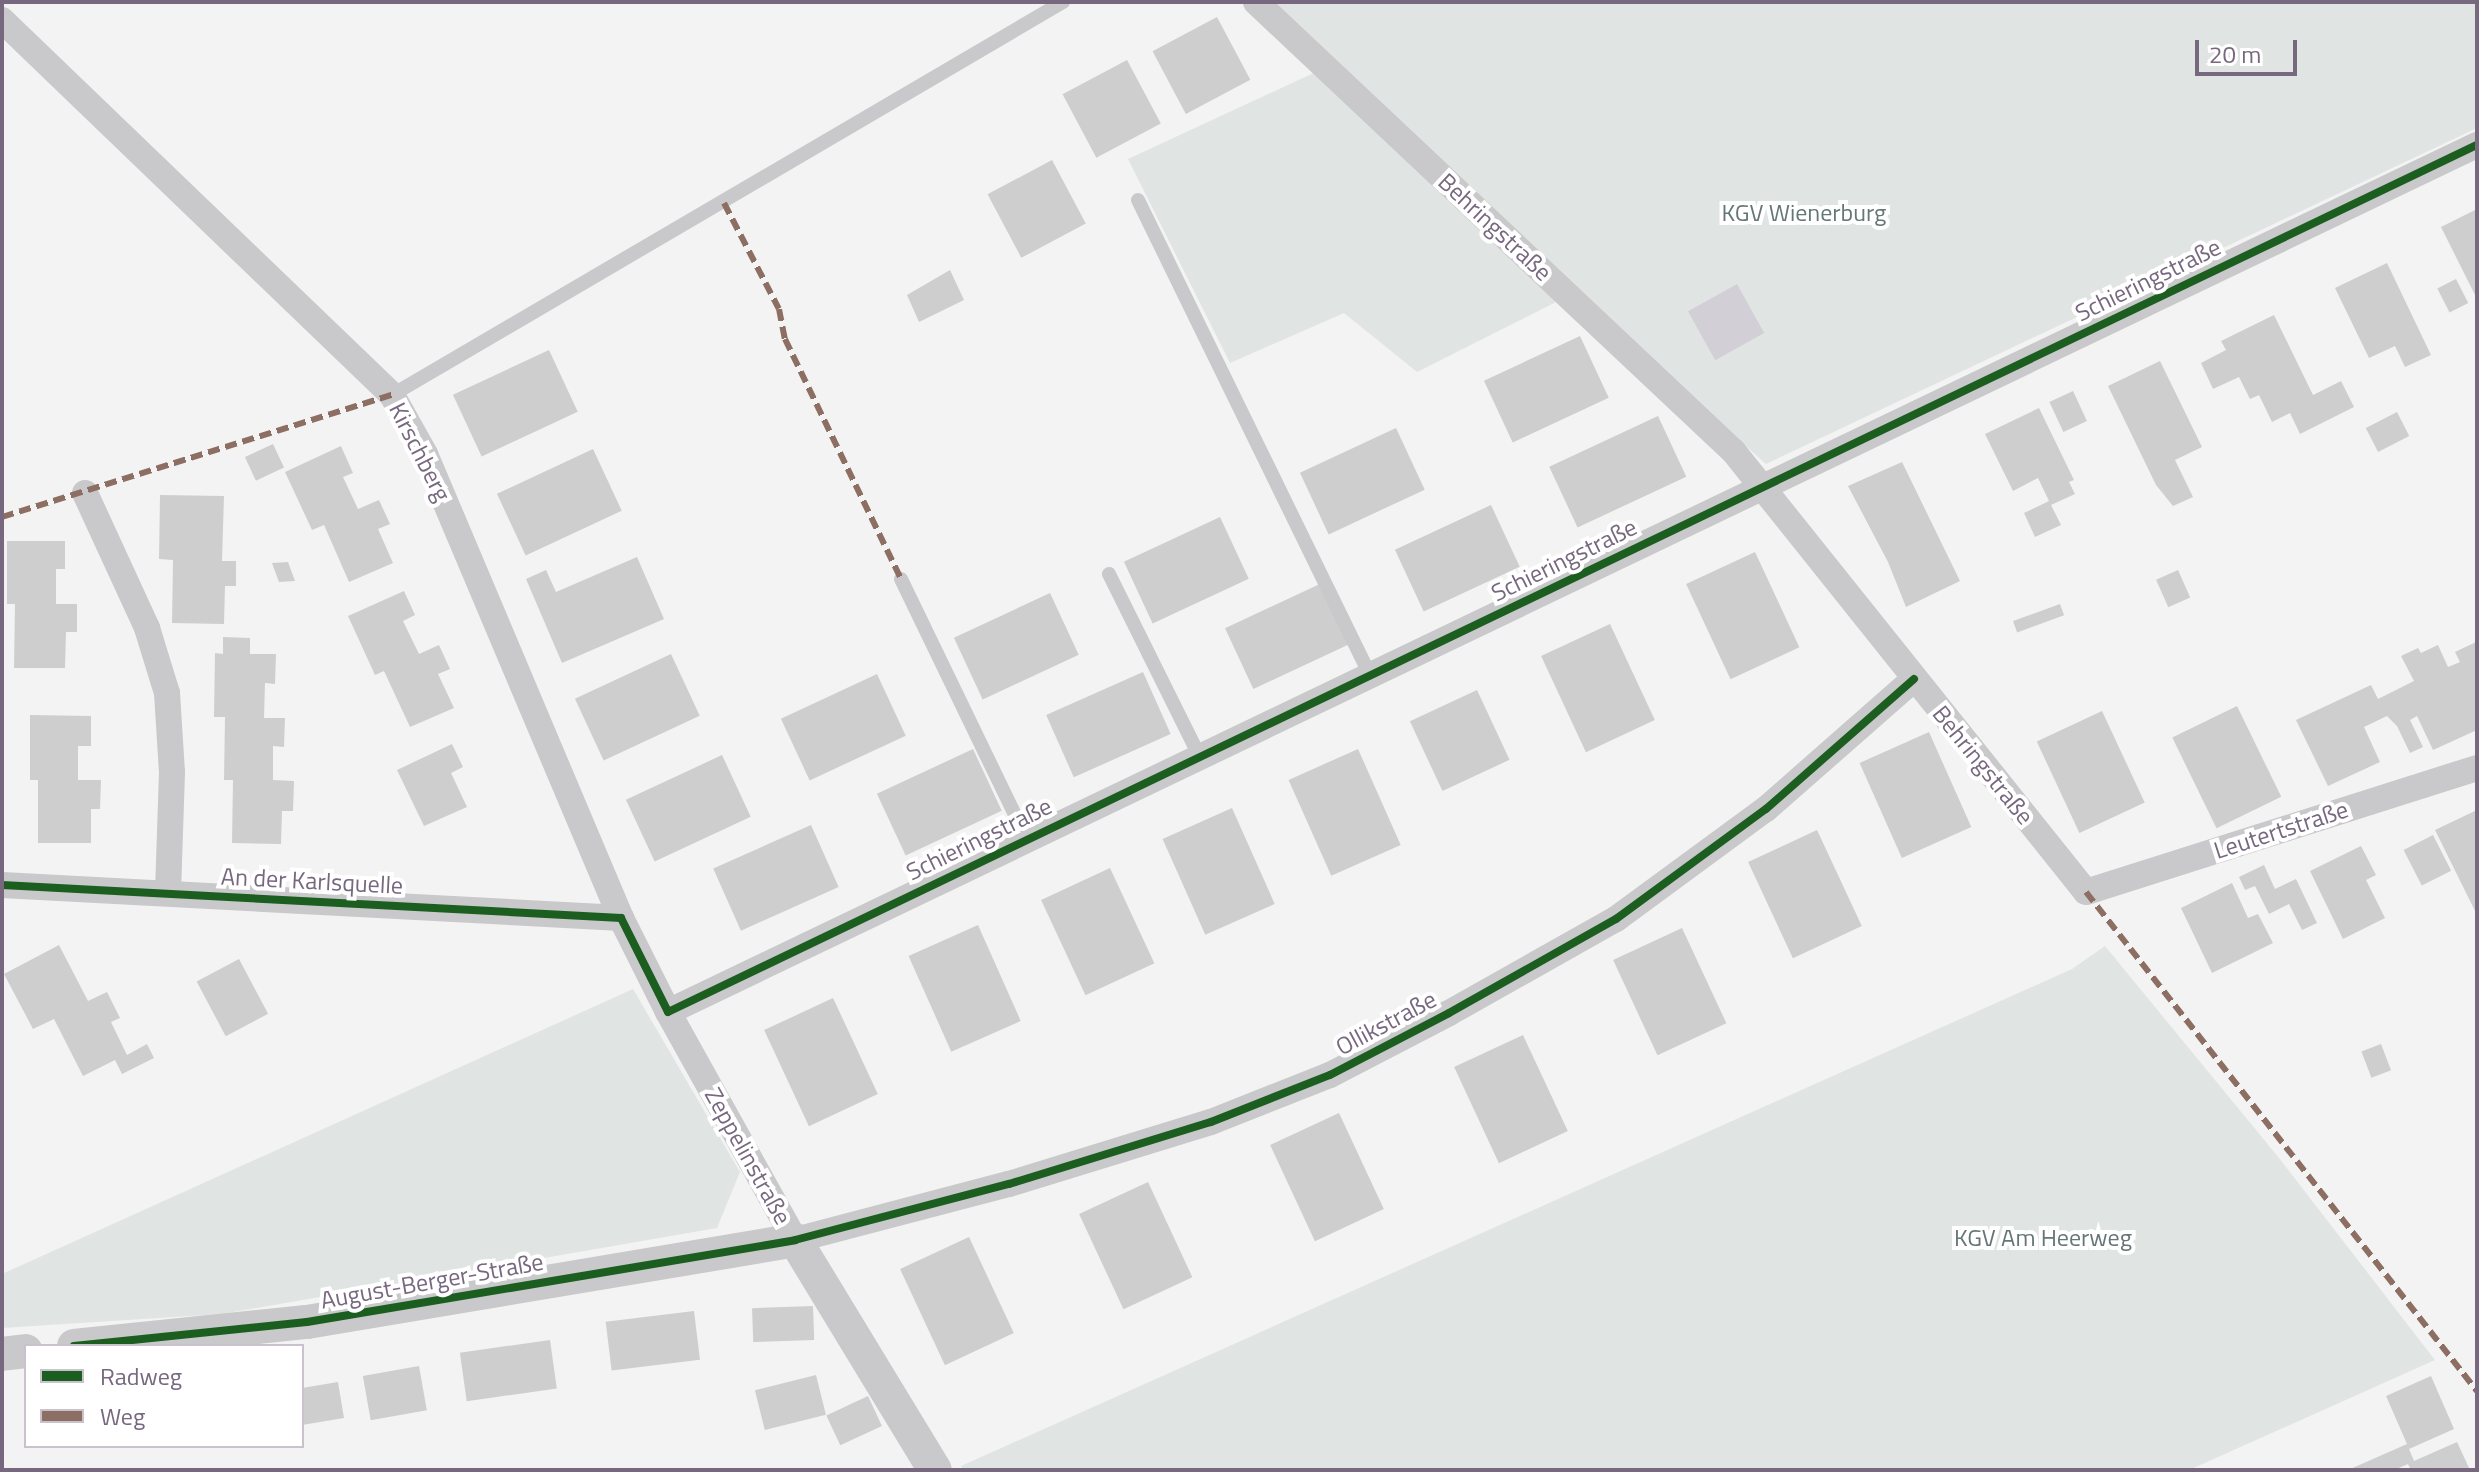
<!DOCTYPE html>
<meta charset="utf-8">
<style>
body{margin:0}
#map{position:relative;width:2479px;height:1472px;overflow:hidden;background:#f2f3f2;font-family:"Titillium Web",sans-serif}
div>[style]{position:absolute}
.green>*{inset:0;background:#e0e5e3}
.water>*{inset:0;background:#d3cfd7;transform-origin:0 0}
.building>*{inset:0;background:#cececf;transform-origin:0 0}
.service>*{height:14px;margin:-7px;padding:0 7px;transform-origin:7px;border-radius:7px;background:#c9c8ca}
.minor>*{height:26px;margin:-13px;padding:0 13px;transform-origin:13px;border-radius:13px;background:#c9c8ca}
.tertiary>*{height:34px;margin:-17px;padding:0 17px;transform-origin:17px;border-radius:17px;background:#c9c8ca}
.quiet>*{height:6px;margin-top:-3px;transform-origin:0;background:repeating-linear-gradient(90deg,#8d6e63 0 12px,transparent 0 18px)}
.cycleway>*{height:8px;margin:-4px;padding:0 4px;transform-origin:4px;border-radius:4px;background:#1b5e20}
span{translate:-50% -50%;white-space:nowrap;text-align:center;line-height:1.15;-webkit-text-stroke:8px #fff;paint-order:stroke}
.park-label{font-size:24px;color:#657677}
.street-label{font-size:24px;color:#77677f}
.frame{position:absolute;inset:0;border:4px solid #77677f;pointer-events:none}
.legend{position:absolute;left:24px;top:1344px;width:280px;height:104px;box-sizing:border-box;background:#fff;border:2px solid #c9c2cc;margin:0;padding:10px 14px;list-style:none;font-size:24px;color:#77677f}
.legend li{display:flex;align-items:center;gap:16px;height:40px}
.legend b{width:40px;border:2px solid #c9c2cc}
.scale{position:absolute;left:2195px;top:40px;width:102px;height:36px;box-sizing:border-box;border:4px solid #77677f;border-top:0;padding-left:10px;font-size:24px;line-height:28px;white-space:nowrap;color:#77677f;-webkit-text-stroke:6px #fff;paint-order:stroke}
</style>
<div id="map">
<div class="green">
<i style="clip-path:polygon(1269px 2px,2477px 2px,2477px 128px,1766px 464px,1574px 293px,1417px 372px,1344px 313px,1230px 363px,1128px 159px,1333px 64px)"></i>
<i style="clip-path:polygon(2105px 946px,2279px 1158px,2435px 1360px,2189px 1470px,964px 1470px,961px 1466px,2072px 969px)"></i>
<i style="clip-path:polygon(633px 989px,740px 1172px,717px 1228px,222px 1314px,2px 1328px,2px 1274px)"></i>
</div>
<div class="water">
<i style="left:1737px;top:284px;width:56px;height:56px;rotate:61deg"></i>
</div>
<div class="building">
<i style="left:1217px;top:17px;width:71px;height:73px;rotate:62deg"></i>
<i style="left:1127px;top:60px;width:72px;height:73px;rotate:62deg"></i>
<i style="left:1052px;top:160px;width:72px;height:73px;rotate:62deg"></i>
<i style="clip-path:polygon(2477px 209px,2477px 299px,2441px 227px)"></i>
<i style="clip-path:polygon(2387px 263px,2431px 355px,2405px 367px,2395px 346px,2369px 358px,2335px 288px)"></i>
<i style="clip-path:polygon(950px 270px,964px 300px,919px 322px,907px 295px)"></i>
<i style="left:2456px;top:279px;width:27px;height:21px;rotate:63deg"></i>
<i style="clip-path:polygon(2274px 315px,2313px 395px,2341px 381px,2354px 407px,2300px 434px,2290px 413px,2272px 422px,2259px 395px,2250px 399px,2239px 377px,2213px 389px,2201px 363px,2226px 350px,2221px 341px)"></i>
<i style="left:1580px;top:336px;width:68px;height:106px;rotate:65deg"></i>
<i style="left:549px;top:350px;width:68px;height:106px;rotate:65deg"></i>
<i style="clip-path:polygon(2160px 361px,2202px 447px,2175px 460px,2193px 497px,2173px 506px,2156px 485px,2108px 386px)"></i>
<i style="left:2073px;top:391px;width:33px;height:26px;rotate:65deg"></i>
<i style="clip-path:polygon(2039px 408px,2074px 480px,2069px 482px,2075px 494px,2051px 505px,2061px 525px,2035px 537px,2024px 513px,2049px 501px,2038px 478px,2013px 491px,1985px 434px)"></i>
<i style="left:2397px;top:412px;width:27px;height:35px;rotate:63deg"></i>
<i style="left:1658px;top:416px;width:67px;height:120px;rotate:65deg"></i>
<i style="left:1396px;top:428px;width:68px;height:106px;rotate:65deg"></i>
<i style="left:273px;top:444px;width:26px;height:31px;rotate:65deg"></i>
<i style="clip-path:polygon(341px 446px,353px 473px,343px 477px,358px 509px,379px 500px,390px 524px,378px 529px,393px 563px,349px 582px,324px 525px,312px 530px,285px 472px)"></i>
<i style="left:593px;top:449px;width:68px;height:106px;rotate:65deg"></i>
<i style="clip-path:polygon(1902px 462px,1960px 581px,1906px 607px,1888px 562px,1848px 486px)"></i>
<i style="clip-path:polygon(160px 495px,224px 496px,222px 561px,236px 561px,236px 586px,225px 586px,224px 624px,172px 623px,173px 560px,159px 559px)"></i>
<i style="left:1491px;top:505px;width:68px;height:106px;rotate:65deg"></i>
<i style="left:1220px;top:517px;width:68px;height:106px;rotate:65deg"></i>
<i style="clip-path:polygon(7px 541px,65px 541px,65px 569px,56px 569px,56px 604px,77px 604px,77px 632px,66px 632px,65px 668px,14px 668px,15px 604px,7px 604px)"></i>
<i style="left:1755px;top:552px;width:105px;height:76px;rotate:65deg"></i>
<i style="clip-path:polygon(637px 557px,664px 619px,562px 663px,526px 579px,546px 570px,556px 592px)"></i>
<i style="clip-path:polygon(288px 562px,295px 581px,279px 582px,272px 563px)"></i>
<i style="left:2178px;top:570px;width:30px;height:24px;rotate:66deg"></i>
<i style="left:1322px;top:583px;width:67px;height:107px;rotate:65deg"></i>
<i style="clip-path:polygon(404px 591px,415px 615px,403px 621px,419px 654px,439px 645px,450px 669px,438px 674px,454px 708px,410px 727px,384px 671px,375px 675px,348px 616px)"></i>
<i style="left:1050px;top:593px;width:68px;height:106px;rotate:65deg"></i>
<i style="left:2060px;top:604px;width:12px;height:50px;rotate:70deg"></i>
<i style="left:1610px;top:624px;width:106px;height:76px;rotate:65deg"></i>
<i style="clip-path:polygon(223px 637px,250px 638px,250px 654px,276px 654px,275px 684px,265px 683px,264px 718px,285px 718px,284px 747px,273px 746px,273px 780px,294px 781px,293px 811px,282px 811px,281px 844px,232px 843px,233px 780px,224px 780px,225px 717px,214px 717px,215px 653px,223px 654px)"></i>
<i style="clip-path:polygon(2476px 642px,2477px 730px,2433px 750px,2417px 716px,2410px 720px,2423px 747px,2410px 753px,2397px 726px,2387px 716px,2364px 727px,2380px 762px,2328px 786px,2296px 720px,2371px 685px,2378px 699px,2414px 681px,2401px 656px,2418px 648px,2421px 653px,2438px 645px,2448px 667px,2460px 662px,2455px 652px)"></i>
<i style="left:671px;top:654px;width:68px;height:106px;rotate:65deg"></i>
<i style="left:1143px;top:672px;width:68px;height:106px;rotate:66deg"></i>
<i style="left:877px;top:674px;width:68px;height:106px;rotate:65deg"></i>
<i style="left:1477px;top:690px;width:77px;height:74px;rotate:65deg"></i>
<i style="left:2237px;top:706px;width:101px;height:72px;rotate:64deg"></i>
<i style="left:2102px;top:711px;width:101px;height:72px;rotate:65deg"></i>
<i style="clip-path:polygon(30px 715px,91px 716px,91px 746px,78px 746px,78px 780px,101px 780px,100px 809px,91px 809px,91px 843px,38px 843px,38px 780px,30px 780px)"></i>
<i style="left:1929px;top:732px;width:104px;height:76px;rotate:66deg"></i>
<i style="clip-path:polygon(452px 744px,463px 767px,451px 773px,467px 807px,424px 826px,397px 770px)"></i>
<i style="left:973px;top:749px;width:68px;height:106px;rotate:65deg"></i>
<i style="left:1358px;top:749px;width:105px;height:76px;rotate:66deg"></i>
<i style="left:722px;top:755px;width:68px;height:106px;rotate:65deg"></i>
<i style="left:1232px;top:808px;width:105px;height:76px;rotate:66deg"></i>
<i style="clip-path:polygon(2477px 810px,2477px 915px,2435px 830px)"></i>
<i style="left:811px;top:825px;width:68px;height:107px;rotate:66deg"></i>
<i style="left:1817px;top:830px;width:106px;height:76px;rotate:65deg"></i>
<i style="left:2433px;top:835px;width:40px;height:33px;rotate:63deg"></i>
<i style="clip-path:polygon(2361px 846px,2376px 875px,2366px 880px,2385px 918px,2343px 939px,2310px 871px)"></i>
<i style="clip-path:polygon(2264px 865px,2275px 889px,2296px 879px,2317px 923px,2302px 930px,2289px 904px,2269px 914px,2255px 886px,2245px 890px,2239px 877px)"></i>
<i style="left:1110px;top:868px;width:105px;height:76px;rotate:65deg"></i>
<i style="clip-path:polygon(2232px 883px,2248px 918px,2258px 914px,2273px 943px,2212px 973px,2181px 908px)"></i>
<i style="left:978px;top:925px;width:105px;height:76px;rotate:66deg"></i>
<i style="left:1682px;top:928px;width:105px;height:76px;rotate:65deg"></i>
<i style="clip-path:polygon(59px 945px,88px 1001px,107px 992px,120px 1018px,111px 1022px,127px 1055px,147px 1044px,154px 1058px,122px 1074px,115px 1060px,83px 1076px,54px 1019px,33px 1029px,4px 974px)"></i>
<i style="left:239px;top:959px;width:62px;height:48px;rotate:62deg"></i>
<i style="left:833px;top:998px;width:106px;height:76px;rotate:65deg"></i>
<i style="left:1523px;top:1035px;width:106px;height:76px;rotate:65deg"></i>
<i style="left:2381px;top:1044px;width:28px;height:21px;rotate:69deg"></i>
<i style="left:1339px;top:1113px;width:106px;height:76px;rotate:65deg"></i>
<i style="left:1148px;top:1182px;width:105px;height:76px;rotate:65deg"></i>
<i style="left:969px;top:1237px;width:106px;height:76px;rotate:65deg"></i>
<i style="left:813px;top:1306px;width:34px;height:61px;rotate:88deg"></i>
<i style="left:694px;top:1311px;width:49px;height:89px;rotate:83deg"></i>
<i style="left:550px;top:1340px;width:49px;height:91px;rotate:82deg"></i>
<i style="left:419px;top:1366px;width:45px;height:57px;rotate:80deg"></i>
<i style="left:816px;top:1375px;width:41px;height:63px;rotate:76deg"></i>
<i style="clip-path:polygon(2431px 1376px,2454px 1429px,2409px 1449px,2414px 1461px,2457px 1442px,2470px 1470px,2411px 1470px,2408px 1464px,2394px 1470px,2348px 1470px,2407px 1444px,2386px 1396px)"></i>
<i style="clip-path:polygon(338px 1382px,344px 1418px,302px 1425px,302px 1388px)"></i>
<i style="left:868px;top:1396px;width:33px;height:46px;rotate:65deg"></i>
</div>
<div class="service">
<i style="left:1138px;top:200px;width:529px;rotate:63.97deg"></i>
<i style="left:392px;top:395px;width:778px;rotate:-30.36deg"></i>
<i style="left:1109px;top:574px;width:202px;rotate:63.6deg"></i>
<i style="left:901px;top:579px;width:288px;rotate:64.2deg"></i>
</div>
<div class="minor">
<i style="left:1256px;top:2px;width:656px;rotate:43.27deg"></i>
<i style="left:1734px;top:452px;width:563px;rotate:51.34deg"></i>
<i style="left:2086px;top:892px;width:410px;rotate:-17.6deg"></i>
<i style="left:2px;top:20px;width:541px;rotate:43.88deg"></i>
<i style="left:392px;top:395px;width:68px;rotate:60.8deg"></i>
<i style="left:425px;top:454px;width:504px;rotate:67.1deg"></i>
<i style="left:621px;top:918px;width:105px;rotate:63.4deg"></i>
<i style="left:668px;top:1012px;width:261px;rotate:60.9deg"></i>
<i style="left:795px;top:1240px;width:221px;rotate:-14.7deg"></i>
<i style="left:1009px;top:1184px;width:211px;rotate:-17.1deg"></i>
<i style="left:1211px;top:1122px;width:128px;rotate:-21.6deg"></i>
<i style="left:1330px;top:1075px;width:134px;rotate:-27.5deg"></i>
<i style="left:1449px;top:1013px;width:192px;rotate:-29.4deg"></i>
<i style="left:1616px;top:919px;width:186px;rotate:-36.3deg"></i>
<i style="left:1766px;top:809px;width:197px;rotate:-41.3deg"></i>
<i style="left:85px;top:493px;width:149px;rotate:65.3deg"></i>
<i style="left:147px;top:628px;width:68px;rotate:72.9deg"></i>
<i style="left:167px;top:693px;width:79px;rotate:86.4deg"></i>
<i style="left:172px;top:772px;width:121px;rotate:91.9deg"></i>
<i style="left:2px;top:885px;width:620px;rotate:3.05deg"></i>
<i style="left:668px;top:1012px;width:2006px;rotate:-25.61deg"></i>
</div>
<div class="tertiary">
<i style="left:74px;top:1346px;width:234px;rotate:-5.9deg"></i>
<i style="left:307px;top:1322px;width:495px;rotate:-9.5deg"></i>
<i style="left:795px;top:1240px;width:269px;rotate:58.7deg"></i>
<i style="left:2px;top:1354px;width:24px;rotate:-7deg"></i>
</div>
<div class="quiet">
<i style="left:724px;top:203px;width:119px;rotate:62.6deg"></i>
<i style="left:779px;top:309px;width:31px;rotate:79deg"></i>
<i style="left:785px;top:339px;width:267px;rotate:64.2deg"></i>
<i style="left:2px;top:517px;width:409px;rotate:-17.4deg"></i>
<i style="left:2086px;top:892px;width:634px;rotate:51.92deg"></i>
</div>
<div class="cycleway">
<i style="left:2px;top:885px;width:620px;rotate:3.05deg"></i>
<i style="left:621px;top:918px;width:105px;rotate:63.4deg"></i>
<i style="left:668px;top:1012px;width:2006px;rotate:-25.61deg"></i>
<i style="left:74px;top:1346px;width:234px;rotate:-5.9deg"></i>
<i style="left:307px;top:1322px;width:495px;rotate:-9.5deg"></i>
<i style="left:795px;top:1240px;width:221px;rotate:-14.7deg"></i>
<i style="left:1009px;top:1184px;width:211px;rotate:-17.1deg"></i>
<i style="left:1211px;top:1122px;width:128px;rotate:-21.6deg"></i>
<i style="left:1330px;top:1075px;width:134px;rotate:-27.5deg"></i>
<i style="left:1449px;top:1013px;width:192px;rotate:-29.4deg"></i>
<i style="left:1616px;top:919px;width:186px;rotate:-36.3deg"></i>
<i style="left:1766px;top:809px;width:197px;rotate:-41.3deg"></i>
</div>
<div class="park-label">
<span style="left:1804px;top:213px">KGV Wienerburg</span>
<span style="left:2043px;top:1238px">KGV Am Heerweg</span>
</div>
<div class="street-label">
<span style="left:1495px;top:227px;rotate:43deg">Behringstraße</span>
<span style="left:2148px;top:280px;rotate:-26deg">Schieringstraße</span>
<span style="left:420px;top:452px;rotate:63deg">Kirschberg</span>
<span style="left:1564px;top:560px;rotate:-26deg">Schieringstraße</span>
<span style="left:1983px;top:765px;rotate:51deg">Behringstraße</span>
<span style="left:2281px;top:830px;rotate:-18deg">Leutertstraße</span>
<span style="left:979px;top:839px;rotate:-26deg">Schieringstraße</span>
<span style="left:312px;top:881px;rotate:3deg">An der Karlsquelle</span>
<span style="left:1386px;top:1023px;rotate:-28deg">Ollikstraße</span>
<span style="left:748px;top:1156px;rotate:61deg">Zeppelinstraße</span>
<span style="left:432px;top:1281px;rotate:-10deg">August-Berger-Straße</span>
</div>
<div class="frame"></div>
<ul class="legend">
<li><b style="height:10px;background:#1b5e20"></b>Radweg</li>
<li><b style="height:10px;background:#8d6e63"></b>Weg</li>
</ul>
<div class="scale">20 m</div>
</div>
